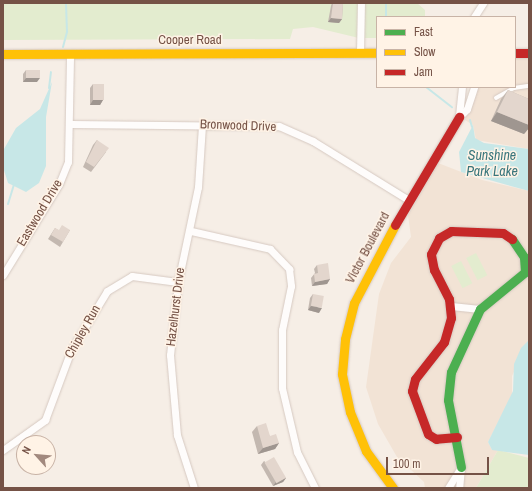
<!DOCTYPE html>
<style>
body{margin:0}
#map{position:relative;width:532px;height:491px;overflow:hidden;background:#f6eee6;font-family:"Archivo Narrow",sans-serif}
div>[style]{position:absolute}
.residential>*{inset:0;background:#f2e3d5}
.green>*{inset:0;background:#e3eccf;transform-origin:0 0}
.water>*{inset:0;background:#c7e7e7}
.stream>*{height:2px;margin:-1px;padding:0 1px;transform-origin:1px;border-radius:1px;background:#c7e7e7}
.roads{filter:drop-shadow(0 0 1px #d6c9c1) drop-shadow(0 0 1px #d6c9c1)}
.lane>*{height:3.5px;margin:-1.75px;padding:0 1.75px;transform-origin:1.75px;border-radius:1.75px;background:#fefcfb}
.street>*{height:7px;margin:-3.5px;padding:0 3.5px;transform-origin:3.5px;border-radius:3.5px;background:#fefcfb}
.fast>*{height:9px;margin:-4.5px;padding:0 4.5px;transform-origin:4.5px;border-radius:4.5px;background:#4caf50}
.slow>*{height:9px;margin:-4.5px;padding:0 4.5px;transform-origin:4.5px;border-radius:4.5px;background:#ffc107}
.jam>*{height:9px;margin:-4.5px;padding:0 4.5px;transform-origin:4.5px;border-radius:4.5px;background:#c62828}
.wall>*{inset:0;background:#c3b8b0}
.shaded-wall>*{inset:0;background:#9f9690}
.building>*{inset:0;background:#e3d6cd;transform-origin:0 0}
span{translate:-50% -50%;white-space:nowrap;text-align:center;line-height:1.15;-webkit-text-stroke:3px #fff3e6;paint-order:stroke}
.street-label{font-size:13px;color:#755246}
.water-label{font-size:14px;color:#39767c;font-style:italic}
.frame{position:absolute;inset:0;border:4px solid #755246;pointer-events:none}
.legend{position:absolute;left:376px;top:16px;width:140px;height:72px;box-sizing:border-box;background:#fff3e6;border:1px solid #c8b3a6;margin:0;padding:5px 7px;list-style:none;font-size:12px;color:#755246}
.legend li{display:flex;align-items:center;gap:8px;height:20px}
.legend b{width:20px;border:1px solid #c8b3a6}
.north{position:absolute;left:16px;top:435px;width:40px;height:40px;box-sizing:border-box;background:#fff3e6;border:1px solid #c8b3a6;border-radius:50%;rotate:297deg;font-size:11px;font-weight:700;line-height:16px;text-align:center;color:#755246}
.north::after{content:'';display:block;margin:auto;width:14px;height:18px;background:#a2897e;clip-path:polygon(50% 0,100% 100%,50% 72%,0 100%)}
.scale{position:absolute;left:386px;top:457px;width:103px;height:18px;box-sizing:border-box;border:2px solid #755246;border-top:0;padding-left:5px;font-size:12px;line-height:14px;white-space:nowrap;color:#755246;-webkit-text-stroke:3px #fff3e6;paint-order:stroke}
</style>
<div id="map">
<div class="residential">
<i style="clip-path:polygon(529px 54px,529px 149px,476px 140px,473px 125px,465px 120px,478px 87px,515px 87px,515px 56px)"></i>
<i style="clip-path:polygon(438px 163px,482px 180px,529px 191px,529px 340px,512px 376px,512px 395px,488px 442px,492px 450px,498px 450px,476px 488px,425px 488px,424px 482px,397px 457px,378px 424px,366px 387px,379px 294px,391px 263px,411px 237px,408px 215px)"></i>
</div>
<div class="green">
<i style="clip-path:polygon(3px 3px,417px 3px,425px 10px,425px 17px,377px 17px,377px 38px,359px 38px,313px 27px,293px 29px,290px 39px,3px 40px)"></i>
<i style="left:476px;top:253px;width:25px;height:11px;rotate:63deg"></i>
<i style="left:461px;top:261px;width:25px;height:11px;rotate:63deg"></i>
<i style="clip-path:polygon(498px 450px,529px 458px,529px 488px,476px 488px)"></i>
</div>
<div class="water">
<i style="clip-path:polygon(52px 82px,46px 117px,46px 166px,39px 183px,26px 192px,8px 183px,3px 167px,4px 149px,16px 128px,40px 109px)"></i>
<i style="clip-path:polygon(473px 125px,475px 138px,484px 143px,529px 149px,529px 191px,461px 172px,459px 152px)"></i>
<i style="clip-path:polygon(529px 340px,529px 455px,492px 450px,488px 442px,513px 391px,514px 364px,521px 348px)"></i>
</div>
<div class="stream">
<i style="left:386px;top:17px;width:14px;rotate:-90deg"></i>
<i style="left:63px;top:47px;width:16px;rotate:-75deg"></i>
<i style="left:67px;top:32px;width:29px;rotate:-92deg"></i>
<i style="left:426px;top:87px;width:33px;rotate:38deg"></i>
<i style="left:49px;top:88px;width:16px;rotate:-83deg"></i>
<i style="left:470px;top:120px;width:7px;rotate:74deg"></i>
<i style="left:8px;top:204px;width:21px;rotate:-73deg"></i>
</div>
<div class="roads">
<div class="lane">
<i style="left:496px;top:98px;width:21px;rotate:-29deg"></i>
<i style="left:514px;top:88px;width:15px;rotate:-8deg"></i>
</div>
<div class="street">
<i style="left:474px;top:17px;width:17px;rotate:-57deg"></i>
<i style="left:360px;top:53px;width:50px;rotate:-88.9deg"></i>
<i style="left:462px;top:87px;width:30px;rotate:96deg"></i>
<i style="left:459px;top:117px;width:11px;rotate:-45deg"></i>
<i style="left:467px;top:109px;width:23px;rotate:-72deg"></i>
<i style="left:71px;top:124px;width:208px;rotate:0.6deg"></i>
<i style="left:279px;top:126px;width:37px;rotate:24deg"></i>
<i style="left:313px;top:141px;width:114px;rotate:31.7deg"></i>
<i style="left:191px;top:231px;width:81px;rotate:12.8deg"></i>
<i style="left:270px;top:249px;width:28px;rotate:46deg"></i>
<i style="left:289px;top:269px;width:17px;rotate:83deg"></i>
<i style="left:291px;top:286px;width:45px;rotate:101.6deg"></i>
<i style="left:282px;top:330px;width:58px;rotate:90deg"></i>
<i style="left:282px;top:388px;width:66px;rotate:76.8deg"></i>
<i style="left:297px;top:452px;width:40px;rotate:63.4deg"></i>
<i style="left:3px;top:275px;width:107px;rotate:-58.4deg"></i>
<i style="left:59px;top:184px;width:24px;rotate:-68deg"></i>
<i style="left:68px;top:162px;width:109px;rotate:-88.9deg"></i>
<i style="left:451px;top:306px;width:29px;rotate:6deg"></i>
<i style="left:3px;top:450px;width:52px;rotate:-35.5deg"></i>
<i style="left:45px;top:420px;width:75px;rotate:-69.6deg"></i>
<i style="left:71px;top:350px;width:69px;rotate:-58.6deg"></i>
<i style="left:107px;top:291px;width:29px;rotate:-31deg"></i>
<i style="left:132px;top:276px;width:46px;rotate:7.4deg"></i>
<i style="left:194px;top:488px;width:56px;rotate:-107.8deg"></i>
<i style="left:177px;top:435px;width:80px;rotate:-95deg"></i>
<i style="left:170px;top:355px;width:73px;rotate:-83.7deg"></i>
<i style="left:178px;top:282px;width:97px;rotate:-78.1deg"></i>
<i style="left:198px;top:187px;width:62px;rotate:-86.3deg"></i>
<i style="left:448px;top:488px;width:25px;rotate:-58deg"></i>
<i style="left:461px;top:467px;width:21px;rotate:95deg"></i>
</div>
<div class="fast">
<i style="left:461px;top:467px;width:68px;rotate:-101deg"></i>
<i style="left:448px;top:400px;width:28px;rotate:-84deg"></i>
<i style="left:451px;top:372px;width:69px;rotate:-65.3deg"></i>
<i style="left:480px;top:309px;width:58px;rotate:-39.4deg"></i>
<i style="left:525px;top:272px;width:15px;rotate:-94deg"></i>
<i style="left:524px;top:257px;width:22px;rotate:-124deg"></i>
</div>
<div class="slow">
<i style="left:3px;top:54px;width:374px;rotate:-0.2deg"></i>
<i style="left:393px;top:488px;width:46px;rotate:-126.1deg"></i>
<i style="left:366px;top:451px;width:42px;rotate:-112.3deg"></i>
<i style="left:350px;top:412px;width:39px;rotate:-102deg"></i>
<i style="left:342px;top:374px;width:35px;rotate:-85deg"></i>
<i style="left:345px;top:339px;width:37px;rotate:-76deg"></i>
<i style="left:354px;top:303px;width:88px;rotate:-62.3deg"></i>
</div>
<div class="jam">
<i style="left:515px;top:53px;width:14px"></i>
<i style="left:395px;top:225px;width:126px;rotate:-59.3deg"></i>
<i style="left:457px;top:437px;width:21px;rotate:175deg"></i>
<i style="left:436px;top:439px;width:9px;rotate:-148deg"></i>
<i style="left:428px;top:434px;width:46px;rotate:-110.4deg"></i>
<i style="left:412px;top:391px;width:12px;rotate:-76deg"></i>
<i style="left:415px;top:379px;width:47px;rotate:-51.9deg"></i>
<i style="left:444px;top:342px;width:25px;rotate:-74deg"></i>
<i style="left:451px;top:318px;width:19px;rotate:-96deg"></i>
<i style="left:449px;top:299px;width:33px;rotate:-117deg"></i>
<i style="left:434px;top:270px;width:16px;rotate:-101deg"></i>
<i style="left:431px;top:254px;width:18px;rotate:-63deg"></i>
<i style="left:439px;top:238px;width:14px;rotate:-30deg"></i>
<i style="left:451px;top:231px;width:52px;rotate:2.2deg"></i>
<i style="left:503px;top:233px;width:11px;rotate:34deg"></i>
</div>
</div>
<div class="wall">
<i style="clip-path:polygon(332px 3px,343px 3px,342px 19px,339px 23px,328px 22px,331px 6px)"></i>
<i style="clip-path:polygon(26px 70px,37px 82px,23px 82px,23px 74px)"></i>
<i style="clip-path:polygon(93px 84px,103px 100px,100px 105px,90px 105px,90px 88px)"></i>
<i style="clip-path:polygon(508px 90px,529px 99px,529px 128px,524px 134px,491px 121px,501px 99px)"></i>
<i style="clip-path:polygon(97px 140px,106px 152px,91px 172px,83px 167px,93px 145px)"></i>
<i style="clip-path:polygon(55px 228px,58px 230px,70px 230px,60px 247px,48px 239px)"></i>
<i style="clip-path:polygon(317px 265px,330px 279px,327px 284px,312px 286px,311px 278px,315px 273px,314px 269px)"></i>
<i style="clip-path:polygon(313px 294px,319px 313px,308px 310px,310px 298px)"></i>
<i style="clip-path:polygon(257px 426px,279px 443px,275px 449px,258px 454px,252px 432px)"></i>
<i style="clip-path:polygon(264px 461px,286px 478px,283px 482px,273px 486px,261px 465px)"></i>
</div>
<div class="shaded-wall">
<i style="clip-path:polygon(331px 18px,342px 19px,339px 23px,328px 22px)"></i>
<i style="clip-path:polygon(26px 78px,40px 78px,37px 82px,23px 82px)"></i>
<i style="clip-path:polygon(93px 100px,103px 100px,100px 105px,90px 105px)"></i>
<i style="clip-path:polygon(497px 112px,529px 125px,529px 128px,524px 134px,491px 121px)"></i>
<i style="clip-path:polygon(330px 279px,327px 284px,312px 286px,315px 282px)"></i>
<i style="clip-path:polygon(311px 306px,322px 308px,319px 313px,308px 310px)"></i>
<i style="clip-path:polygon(279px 443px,275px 449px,258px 454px,263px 448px)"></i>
<i style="clip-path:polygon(286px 478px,283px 482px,273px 486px,276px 482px)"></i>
</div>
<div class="building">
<i style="clip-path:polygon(333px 3px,343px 3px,342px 19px,331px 18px)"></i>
<i style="left:26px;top:70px;width:14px;height:8px"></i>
<i style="left:93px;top:84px;width:11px;height:16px"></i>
<i style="clip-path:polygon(508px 90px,529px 99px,529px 125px,497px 112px)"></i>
<i style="clip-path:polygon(97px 140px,109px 148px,94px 167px,86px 162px)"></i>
<i style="clip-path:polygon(62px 225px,70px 230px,63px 242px,51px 235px,55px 228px,59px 230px)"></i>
<i style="clip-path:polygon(328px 263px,330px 279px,315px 282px,314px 274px,318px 273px,317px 265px)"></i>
<i style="left:313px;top:294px;width:11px;height:12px;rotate:10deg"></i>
<i style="clip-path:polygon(266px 423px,270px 436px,276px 434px,279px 443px,263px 448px,257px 426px)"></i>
<i style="left:274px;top:457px;width:24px;height:11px;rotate:60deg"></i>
</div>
<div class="street-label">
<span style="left:190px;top:40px">Cooper Road</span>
<span style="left:238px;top:126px;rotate:2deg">Bronwood Drive</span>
<span style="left:40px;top:213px;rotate:-59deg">Eastwood Drive</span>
<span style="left:368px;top:248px;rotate:-62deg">Victor Boulevard</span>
<span style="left:176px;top:307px;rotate:-83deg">Hazelhurst Drive</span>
<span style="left:83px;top:332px;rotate:-61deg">Chipley Run</span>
</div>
<div class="water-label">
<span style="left:492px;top:163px">Sunshine<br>Park Lake</span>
</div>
<div class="frame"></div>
<ul class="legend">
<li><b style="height:5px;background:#4caf50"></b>Fast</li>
<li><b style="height:5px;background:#ffc107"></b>Slow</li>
<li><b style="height:5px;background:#c62828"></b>Jam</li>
</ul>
<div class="north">N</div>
<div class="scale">100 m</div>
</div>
